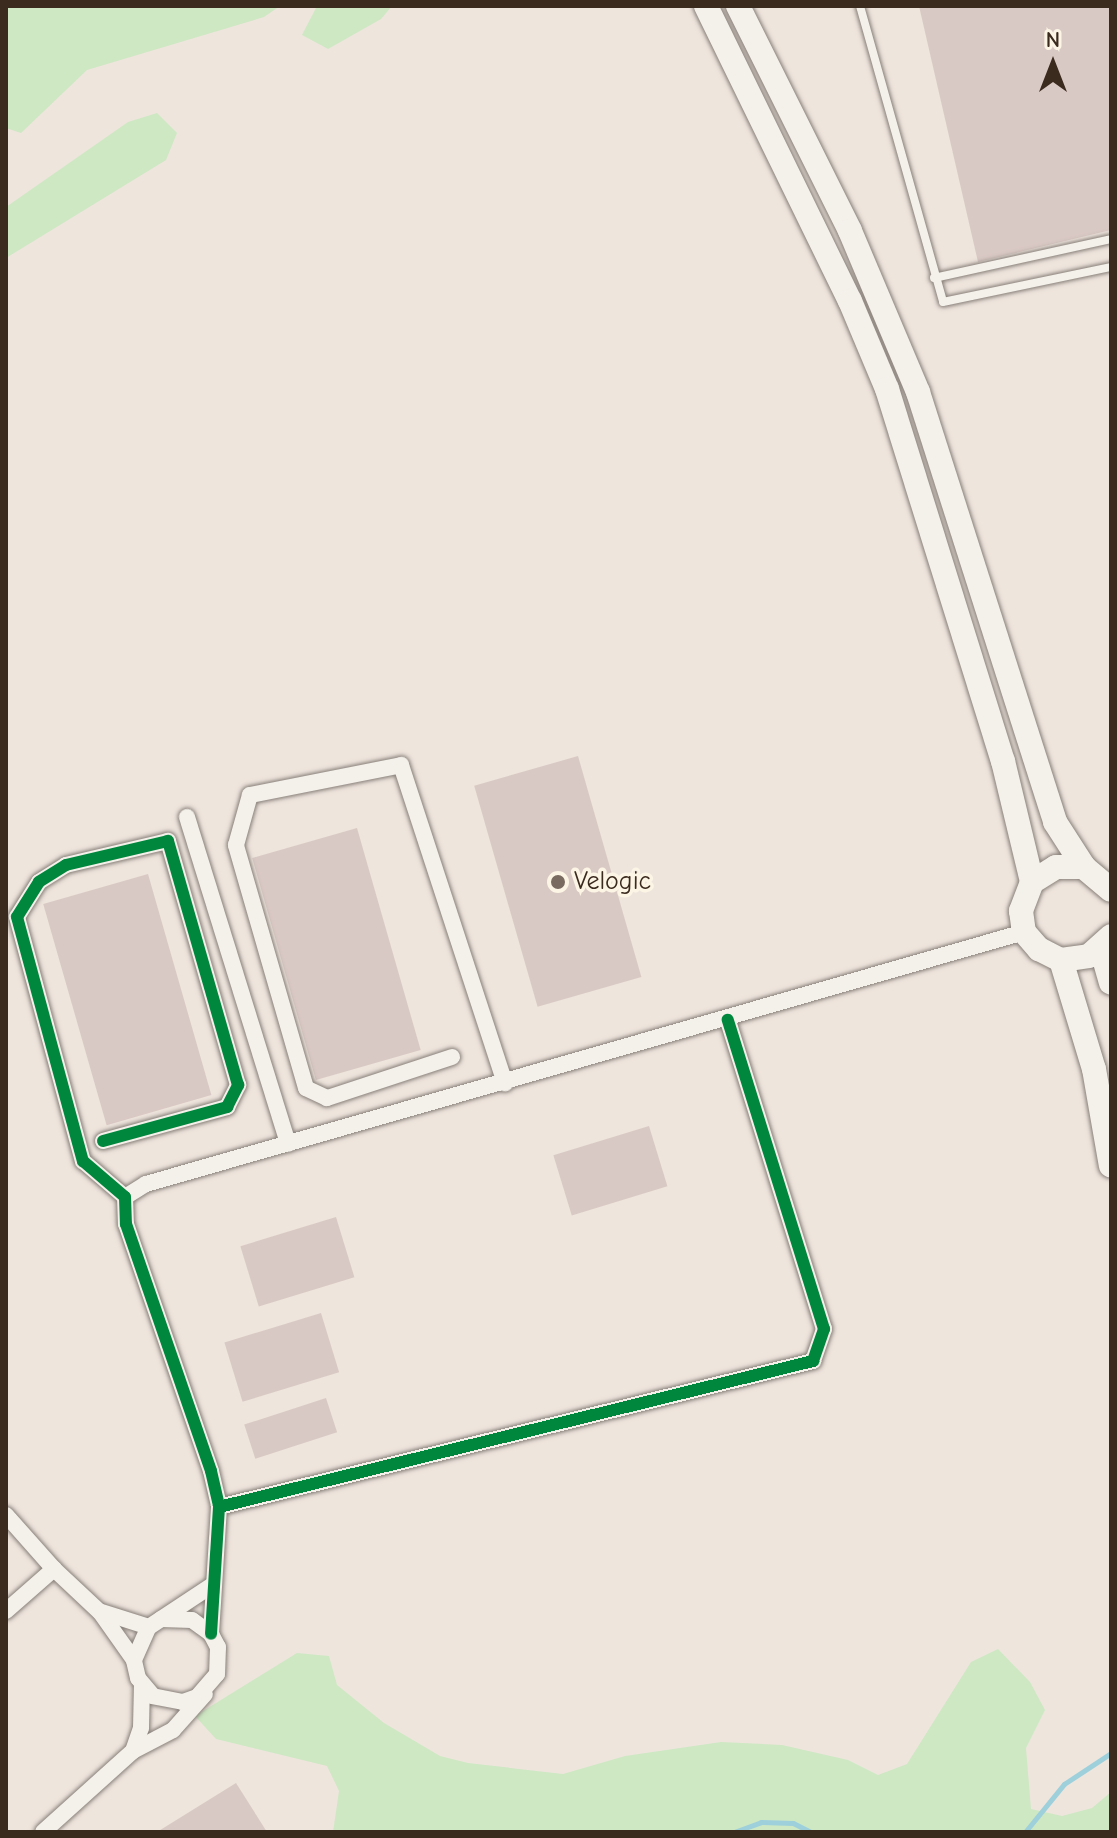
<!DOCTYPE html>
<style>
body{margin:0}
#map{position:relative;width:1117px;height:1838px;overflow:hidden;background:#eee5dd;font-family:"Comic Neue",sans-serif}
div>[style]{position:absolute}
.green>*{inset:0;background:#cee8c3}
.stream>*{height:5px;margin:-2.5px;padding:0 2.5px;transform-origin:2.5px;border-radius:2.5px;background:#9ed0dc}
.building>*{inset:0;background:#d9c9c4;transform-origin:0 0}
.roads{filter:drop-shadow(0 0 2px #877f79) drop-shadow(0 0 2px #877f79)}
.lane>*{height:8px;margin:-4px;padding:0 4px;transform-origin:4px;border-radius:4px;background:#f4f0ea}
.street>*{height:16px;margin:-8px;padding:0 8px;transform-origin:8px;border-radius:8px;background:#f4f0ea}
.secondary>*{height:24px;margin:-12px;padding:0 12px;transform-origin:12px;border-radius:12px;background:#f4f0ea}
.cycleway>*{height:12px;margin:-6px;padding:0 6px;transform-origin:6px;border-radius:6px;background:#00873e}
.dots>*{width:22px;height:22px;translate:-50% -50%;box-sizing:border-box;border:4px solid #fcf5e5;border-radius:50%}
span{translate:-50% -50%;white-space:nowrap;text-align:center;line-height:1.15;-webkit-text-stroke:7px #fcf5e5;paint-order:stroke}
.poi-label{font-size:26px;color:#3b2a1e}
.left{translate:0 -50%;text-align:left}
.frame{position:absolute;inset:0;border:8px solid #3b2a1e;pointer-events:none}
.north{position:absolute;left:1013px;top:24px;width:80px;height:80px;-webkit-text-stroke:6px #fcf5e5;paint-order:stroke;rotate:0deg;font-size:22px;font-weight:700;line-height:32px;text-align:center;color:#3b2a1e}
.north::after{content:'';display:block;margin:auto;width:28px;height:36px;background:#3b2a1e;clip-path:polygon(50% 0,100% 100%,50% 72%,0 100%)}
</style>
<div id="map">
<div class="green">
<i style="clip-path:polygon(6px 6px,280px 6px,264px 17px,87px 70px,21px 133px,6px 128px)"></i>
<i style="clip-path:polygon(317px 6px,392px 6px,381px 19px,328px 49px,302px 35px)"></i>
<i style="clip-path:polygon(157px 113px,177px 133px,166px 160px,6px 258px,6px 207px,128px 122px)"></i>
<i style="clip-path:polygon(998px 1649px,1030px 1682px,1045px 1710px,1026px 1748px,1031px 1809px,1062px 1816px,1092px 1808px,1111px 1792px,1111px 1832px,333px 1832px,339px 1791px,327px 1766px,216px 1739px,195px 1716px,297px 1653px,329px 1656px,337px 1685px,384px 1723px,440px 1756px,468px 1763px,563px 1774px,625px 1756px,721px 1742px,782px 1745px,848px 1760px,878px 1775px,907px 1764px,971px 1662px)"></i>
</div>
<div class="stream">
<i style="left:734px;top:1832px;width:29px;rotate:-20deg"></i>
<i style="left:761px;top:1822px;width:32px;rotate:2deg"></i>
<i style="left:793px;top:1823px;width:20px;rotate:27deg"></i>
<i style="left:1025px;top:1832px;width:62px;rotate:-50.9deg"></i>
<i style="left:1064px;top:1784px;width:56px;rotate:-33.4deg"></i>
</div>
<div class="building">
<i style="clip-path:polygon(919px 6px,1111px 6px,1111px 230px,978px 262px)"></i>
<i style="left:578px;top:756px;width:230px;height:108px;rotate:74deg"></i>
<i style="left:357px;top:828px;width:231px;height:109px;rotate:74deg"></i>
<i style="left:148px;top:874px;width:230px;height:109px;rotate:74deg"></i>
<i style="left:649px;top:1126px;width:63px;height:100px;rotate:73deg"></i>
<i style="left:336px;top:1217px;width:63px;height:100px;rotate:73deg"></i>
<i style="left:321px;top:1313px;width:62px;height:101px;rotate:73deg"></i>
<i style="left:326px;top:1398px;width:36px;height:86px;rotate:72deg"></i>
<i style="clip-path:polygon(236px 1783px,267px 1832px,157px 1832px)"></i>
</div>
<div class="roads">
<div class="lane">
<i style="left:860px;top:6px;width:307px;rotate:74.3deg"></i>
<i style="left:943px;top:302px;width:172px;rotate:-11.8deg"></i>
<i style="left:934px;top:278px;width:181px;rotate:-12.4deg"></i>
</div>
<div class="street">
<i style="left:187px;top:817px;width:342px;rotate:72.8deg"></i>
<i style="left:452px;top:1057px;width:132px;rotate:161.8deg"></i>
<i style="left:327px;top:1098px;width:23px;rotate:-155deg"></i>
<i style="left:306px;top:1088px;width:253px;rotate:-106.1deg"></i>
<i style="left:236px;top:845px;width:52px;rotate:-74.4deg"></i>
<i style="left:250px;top:795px;width:154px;rotate:-11.2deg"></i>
<i style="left:401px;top:765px;width:335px;rotate:71.9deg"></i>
<i style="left:103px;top:1141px;width:129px;rotate:-15.3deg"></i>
<i style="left:227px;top:1107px;width:25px;rotate:-63deg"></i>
<i style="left:238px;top:1085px;width:254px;rotate:-106deg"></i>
<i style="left:168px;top:841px;width:105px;rotate:166.8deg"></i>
<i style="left:66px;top:865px;width:32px;rotate:148deg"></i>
<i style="left:39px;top:882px;width:41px;rotate:122.2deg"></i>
<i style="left:17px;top:917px;width:253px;rotate:74.9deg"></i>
<i style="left:83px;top:1161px;width:55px;rotate:40.6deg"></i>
<i style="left:125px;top:1197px;width:27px;rotate:88deg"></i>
<i style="left:126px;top:1224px;width:261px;rotate:71deg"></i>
<i style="left:211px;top:1471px;width:37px;rotate:77deg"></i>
<i style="left:219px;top:1507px;width:127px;rotate:93.6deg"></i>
<i style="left:125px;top:1197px;width:25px;rotate:-32deg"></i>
<i style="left:146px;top:1184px;width:913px;rotate:-16.01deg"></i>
<i style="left:219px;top:1507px;width:612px;rotate:-13.81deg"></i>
<i style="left:813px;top:1361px;width:34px;rotate:-71deg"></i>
<i style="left:824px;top:1329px;width:324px;rotate:-107.3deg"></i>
<i style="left:6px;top:1515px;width:72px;rotate:48.4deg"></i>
<i style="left:6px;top:1611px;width:64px;rotate:-41.2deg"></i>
<i style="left:54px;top:1569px;width:63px;rotate:43.1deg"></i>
<i style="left:100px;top:1612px;width:59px;rotate:54.7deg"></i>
<i style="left:102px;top:1612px;width:49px;rotate:17.7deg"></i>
<i style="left:161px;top:1619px;width:31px;rotate:2deg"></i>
<i style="left:192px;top:1620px;width:24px;rotate:36deg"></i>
<i style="left:211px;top:1634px;width:15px;rotate:62deg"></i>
<i style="left:218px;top:1647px;width:27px;rotate:92deg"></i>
<i style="left:217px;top:1674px;width:30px;rotate:131deg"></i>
<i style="left:197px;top:1697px;width:15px;rotate:160deg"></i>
<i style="left:183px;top:1702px;width:31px;rotate:-169deg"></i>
<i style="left:153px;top:1696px;width:23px;rotate:-130deg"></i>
<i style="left:138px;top:1678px;width:18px;rotate:-103deg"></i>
<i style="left:134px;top:1660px;width:36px;rotate:-66deg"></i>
<i style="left:149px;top:1627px;width:74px;rotate:-33.5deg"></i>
<i style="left:133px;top:1751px;width:24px;rotate:-71deg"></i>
<i style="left:141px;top:1728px;width:43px;rotate:-88.7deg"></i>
<i style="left:43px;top:1832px;width:121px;rotate:-42deg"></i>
<i style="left:133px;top:1751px;width:45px;rotate:-27.7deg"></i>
<i style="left:173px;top:1730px;width:48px;rotate:-48.4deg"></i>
</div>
<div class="secondary">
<i style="left:706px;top:6px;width:328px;rotate:64deg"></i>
<i style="left:850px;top:301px;width:95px;rotate:67.2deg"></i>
<i style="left:887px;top:389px;width:390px;rotate:72.7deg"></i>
<i style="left:1003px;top:761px;width:124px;rotate:76.5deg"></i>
<i style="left:738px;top:6px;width:251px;rotate:63.5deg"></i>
<i style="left:850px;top:231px;width:175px;rotate:67.1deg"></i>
<i style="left:918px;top:392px;width:451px;rotate:72.3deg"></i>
<i style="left:1055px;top:822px;width:54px;rotate:57.2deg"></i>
<i style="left:1111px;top:890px;width:35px;rotate:-140deg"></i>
<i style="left:1084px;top:867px;width:28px;rotate:180deg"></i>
<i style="left:1056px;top:867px;width:28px;rotate:148deg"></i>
<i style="left:1032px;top:882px;width:31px;rotate:111deg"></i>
<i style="left:1021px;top:911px;width:21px;rotate:82deg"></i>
<i style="left:1024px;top:932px;width:23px;rotate:49deg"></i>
<i style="left:1039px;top:949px;width:25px;rotate:27deg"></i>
<i style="left:1061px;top:960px;width:28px;rotate:-8deg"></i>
<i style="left:1089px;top:956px;width:30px;rotate:-42deg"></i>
<i style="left:1101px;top:948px;width:36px;rotate:74deg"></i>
<i style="left:1061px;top:960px;width:114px;rotate:73.2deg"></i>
<i style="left:1094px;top:1069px;width:98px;rotate:80.1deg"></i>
</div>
</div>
<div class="cycleway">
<i style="left:103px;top:1141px;width:129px;rotate:-15.3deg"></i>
<i style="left:227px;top:1107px;width:25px;rotate:-63deg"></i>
<i style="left:238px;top:1085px;width:254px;rotate:-106deg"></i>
<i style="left:168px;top:841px;width:105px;rotate:166.8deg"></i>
<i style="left:66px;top:865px;width:32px;rotate:148deg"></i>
<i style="left:39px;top:882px;width:41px;rotate:122.2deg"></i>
<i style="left:17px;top:917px;width:253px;rotate:74.9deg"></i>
<i style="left:83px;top:1161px;width:55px;rotate:40.6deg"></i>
<i style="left:125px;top:1197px;width:27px;rotate:88deg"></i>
<i style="left:126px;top:1224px;width:261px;rotate:71deg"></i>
<i style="left:211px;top:1471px;width:37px;rotate:77deg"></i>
<i style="left:219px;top:1507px;width:127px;rotate:93.6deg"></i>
<i style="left:219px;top:1507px;width:612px;rotate:-13.81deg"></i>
<i style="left:813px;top:1361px;width:34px;rotate:-71deg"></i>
<i style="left:824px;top:1329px;width:324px;rotate:-107.3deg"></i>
</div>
<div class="dots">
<i style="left:558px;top:882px;background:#7a6b61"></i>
</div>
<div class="poi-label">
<span class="left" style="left:574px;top:882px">Velogic</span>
</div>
<div class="frame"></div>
<div class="north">N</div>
</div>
